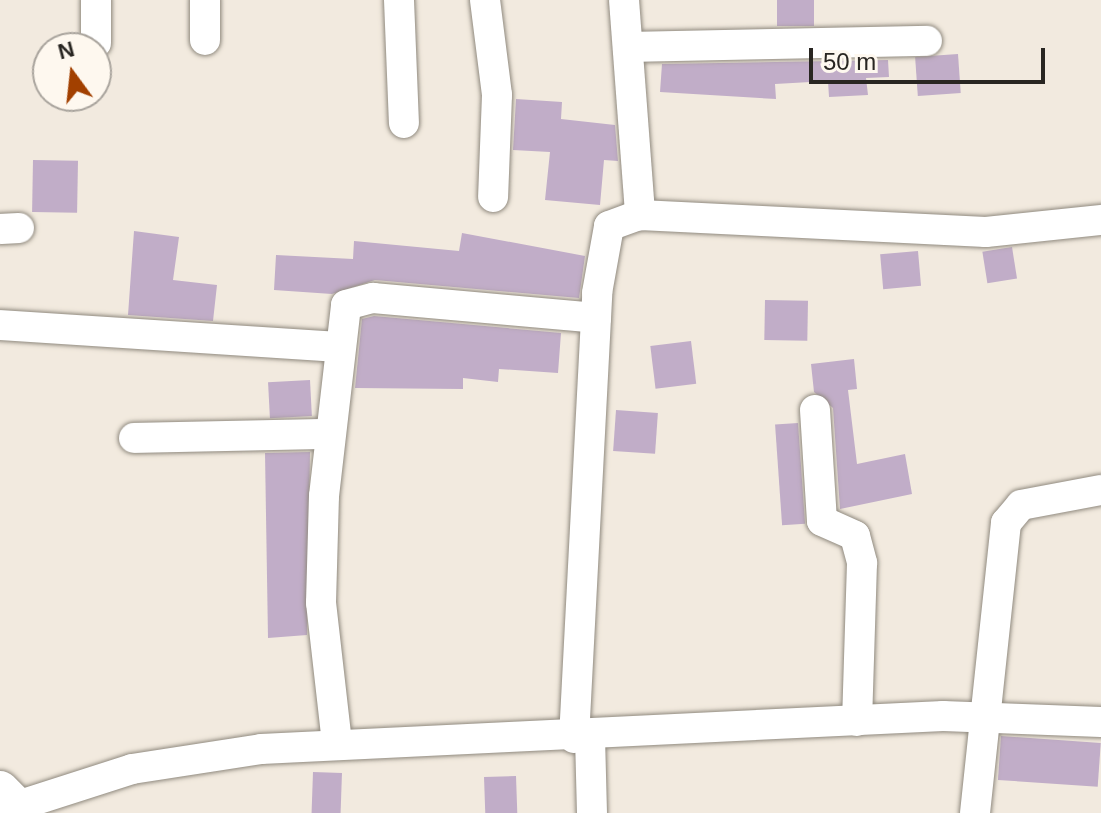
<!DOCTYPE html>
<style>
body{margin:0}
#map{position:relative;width:1101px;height:813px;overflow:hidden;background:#f2eadf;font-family:Arial,sans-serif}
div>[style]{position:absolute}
.building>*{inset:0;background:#c1adc8;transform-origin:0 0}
.roads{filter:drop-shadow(0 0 2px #908a7f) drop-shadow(0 0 2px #908a7f)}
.minor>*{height:30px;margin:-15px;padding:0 15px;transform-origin:15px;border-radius:15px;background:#fff}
.tertiary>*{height:38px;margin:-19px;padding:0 19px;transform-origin:19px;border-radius:19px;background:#fff}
span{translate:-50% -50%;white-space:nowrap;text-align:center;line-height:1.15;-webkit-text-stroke:8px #fef8ef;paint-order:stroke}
.north{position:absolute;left:32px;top:32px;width:80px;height:80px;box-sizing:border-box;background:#fef8ef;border:2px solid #a9a49d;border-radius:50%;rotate:345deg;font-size:22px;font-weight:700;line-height:32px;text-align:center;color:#292622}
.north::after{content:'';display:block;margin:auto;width:28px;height:36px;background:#a24000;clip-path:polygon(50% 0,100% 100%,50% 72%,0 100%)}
.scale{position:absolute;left:809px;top:48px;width:236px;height:36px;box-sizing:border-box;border:4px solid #292622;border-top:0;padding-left:10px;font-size:24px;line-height:28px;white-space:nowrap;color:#292622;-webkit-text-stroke:6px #fef8ef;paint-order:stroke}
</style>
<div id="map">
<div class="building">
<i style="left:777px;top:0;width:37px;height:26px"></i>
<i style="left:958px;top:54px;width:39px;height:43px;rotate:86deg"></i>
<i style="clip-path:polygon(888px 60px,889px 77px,866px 78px,868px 95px,829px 97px,828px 81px,775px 84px,776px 99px,660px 92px,662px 64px)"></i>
<i style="clip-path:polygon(516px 99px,562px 102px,561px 119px,615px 125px,618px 161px,604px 160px,600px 205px,545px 200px,550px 152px,513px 150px)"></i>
<i style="left:33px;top:160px;width:45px;height:52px;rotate:1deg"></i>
<i style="clip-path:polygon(134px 231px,179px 237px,173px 280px,217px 285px,213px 321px,128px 315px)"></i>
<i style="clip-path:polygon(462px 233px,585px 256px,579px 298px,375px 280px,332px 294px,274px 290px,276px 255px,353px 259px,354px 241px,459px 251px)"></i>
<i style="left:1012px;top:247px;width:32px;height:30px;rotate:81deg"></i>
<i style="left:918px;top:251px;width:35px;height:38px;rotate:85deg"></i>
<i style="left:765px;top:300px;width:43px;height:40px;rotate:1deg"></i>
<i style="clip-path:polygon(374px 316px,561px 333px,558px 373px,499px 369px,498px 382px,463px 378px,463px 389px,355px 388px,362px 319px)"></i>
<i style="left:691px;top:341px;width:43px;height:41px;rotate:83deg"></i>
<i style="clip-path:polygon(854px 359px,857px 389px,848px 390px,857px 464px,905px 454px,912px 494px,840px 509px,833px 408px,814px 392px,811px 364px)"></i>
<i style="left:310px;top:380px;width:36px;height:42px;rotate:87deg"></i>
<i style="left:616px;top:410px;width:42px;height:41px;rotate:4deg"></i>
<i style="left:798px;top:423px;width:101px;height:23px;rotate:86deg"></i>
<i style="clip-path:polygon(310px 452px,307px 635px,268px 638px,265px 453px)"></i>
<i style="left:1001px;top:736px;width:100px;height:44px;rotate:4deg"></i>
<i style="left:313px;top:772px;width:29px;height:41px;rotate:2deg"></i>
<i style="left:516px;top:776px;width:37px;height:32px;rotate:88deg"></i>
</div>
<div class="roads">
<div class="minor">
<i style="left:96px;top:0;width:43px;rotate:90deg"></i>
<i style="left:205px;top:0;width:40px;rotate:90deg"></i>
<i style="left:399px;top:0;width:123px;rotate:87.7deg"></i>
<i style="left:485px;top:0;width:96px;rotate:82.8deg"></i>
<i style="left:497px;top:95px;width:102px;rotate:92.2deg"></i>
<i style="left:624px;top:0;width:216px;rotate:85.7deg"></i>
<i style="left:630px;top:47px;width:297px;rotate:-1.2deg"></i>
<i style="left:0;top:229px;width:19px;rotate:-3deg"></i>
<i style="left:0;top:325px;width:340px;rotate:3.7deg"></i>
<i style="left:815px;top:410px;width:111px;rotate:86.4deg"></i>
<i style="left:822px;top:521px;width:36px;rotate:24deg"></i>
<i style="left:855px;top:536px;width:28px;rotate:75deg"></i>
<i style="left:862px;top:563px;width:158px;rotate:91.8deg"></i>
<i style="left:134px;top:438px;width:196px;rotate:-1.2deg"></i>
<i style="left:590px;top:737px;width:76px;rotate:88.5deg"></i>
<i style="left:574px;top:738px;width:446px;rotate:-87deg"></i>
<i style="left:597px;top:293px;width:68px;rotate:-79.8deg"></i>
<i style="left:609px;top:226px;width:33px;rotate:-20deg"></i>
<i style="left:640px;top:215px;width:346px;rotate:2.8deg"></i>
<i style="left:986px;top:232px;width:116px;rotate:-6deg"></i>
<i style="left:337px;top:743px;width:141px;rotate:-96.5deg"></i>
<i style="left:321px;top:603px;width:107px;rotate:-88.4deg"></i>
<i style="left:324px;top:496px;width:192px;rotate:-83.4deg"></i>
<i style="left:346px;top:305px;width:28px;rotate:-15deg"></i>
<i style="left:373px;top:298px;width:224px;rotate:5.1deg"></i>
<i style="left:17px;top:806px;width:121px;rotate:-17.8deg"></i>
<i style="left:132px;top:769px;width:131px;rotate:-8.8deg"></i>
<i style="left:261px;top:749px;width:683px;rotate:-2.77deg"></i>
<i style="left:943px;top:716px;width:158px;rotate:2.2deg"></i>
<i style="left:975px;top:813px;width:292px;rotate:-83.9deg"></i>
<i style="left:1006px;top:523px;width:23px;rotate:-50deg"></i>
<i style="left:1021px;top:505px;width:81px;rotate:-10.6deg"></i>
</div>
<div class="tertiary">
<i style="left:0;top:790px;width:33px;rotate:45deg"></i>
</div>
</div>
<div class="north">N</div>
<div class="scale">50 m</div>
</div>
